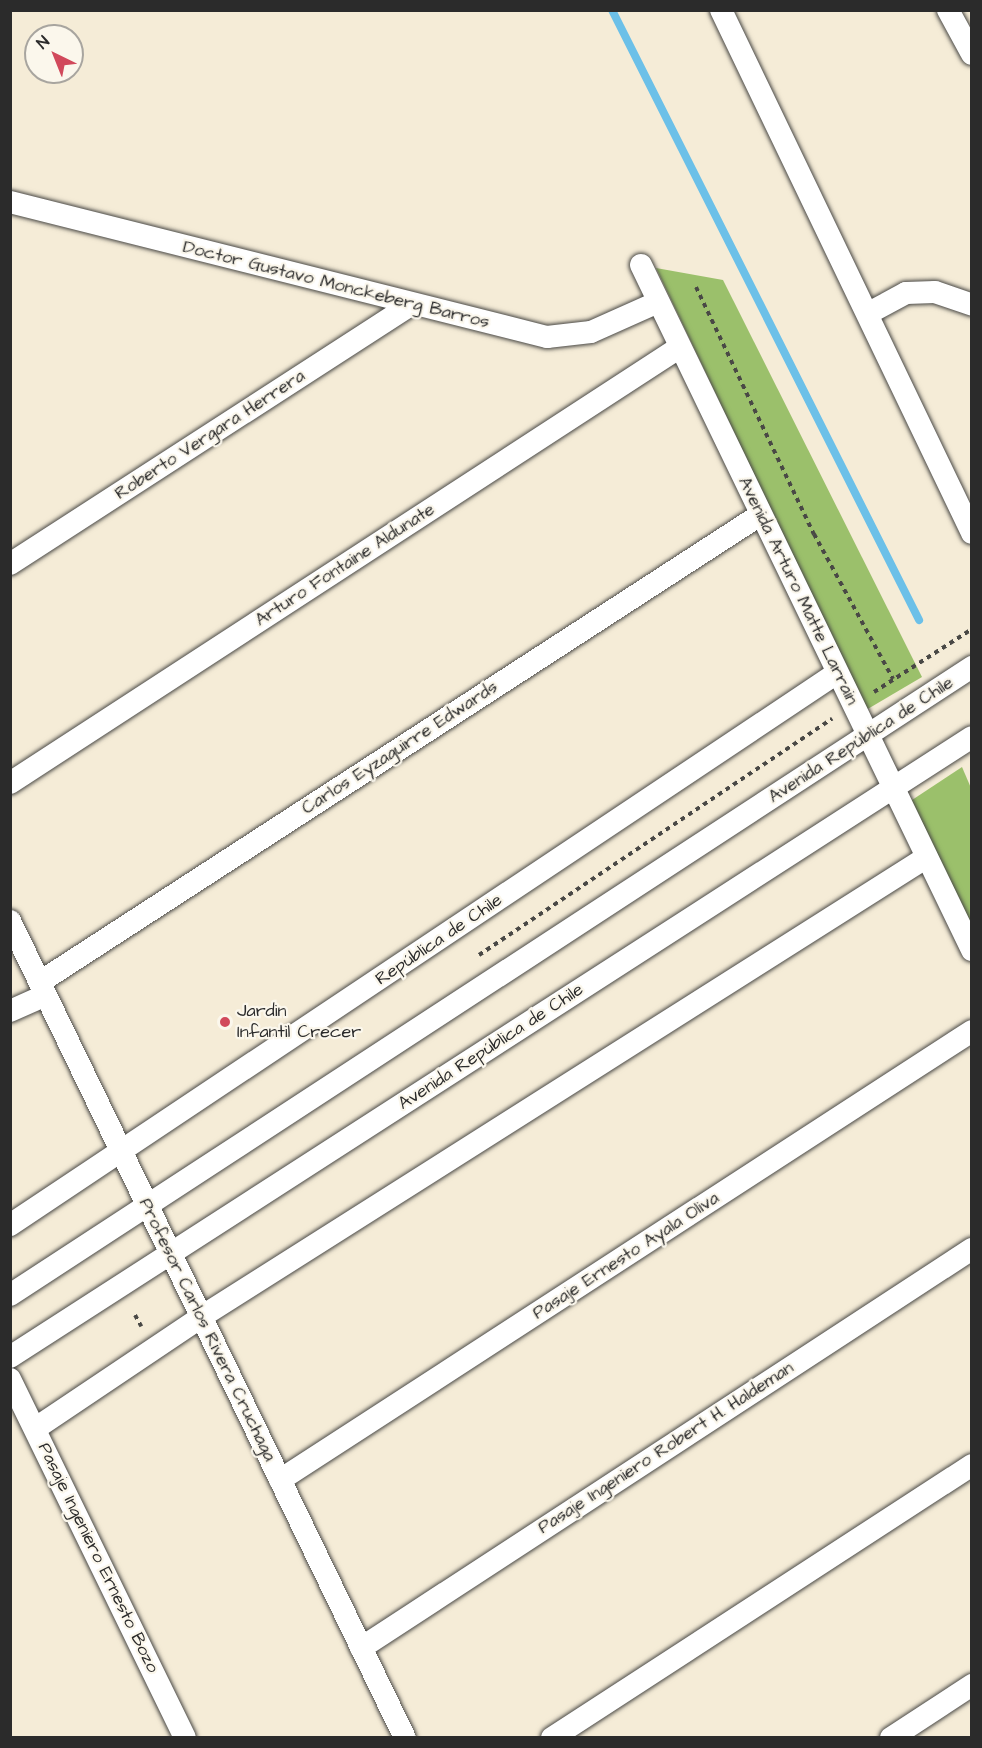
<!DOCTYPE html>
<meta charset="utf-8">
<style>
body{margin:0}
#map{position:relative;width:982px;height:1748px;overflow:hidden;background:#f5ecd7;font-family:"Architects Daughter",sans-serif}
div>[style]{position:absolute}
.green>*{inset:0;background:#9bc06b}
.stream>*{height:8px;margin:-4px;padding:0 4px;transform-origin:4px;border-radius:4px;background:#6cc0e8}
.path>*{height:4px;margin-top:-2px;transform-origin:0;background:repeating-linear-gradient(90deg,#494845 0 4.5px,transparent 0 9px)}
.roads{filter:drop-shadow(0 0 2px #494845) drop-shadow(0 0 2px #494845)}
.minor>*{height:22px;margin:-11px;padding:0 11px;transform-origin:11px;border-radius:11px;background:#fff}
.dots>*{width:16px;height:16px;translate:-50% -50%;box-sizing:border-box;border:3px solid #fbf7ec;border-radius:50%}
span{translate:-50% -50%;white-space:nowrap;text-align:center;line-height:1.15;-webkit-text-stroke:4.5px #fbf7ec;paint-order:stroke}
.street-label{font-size:18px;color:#2b2b2b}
.poi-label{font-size:18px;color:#2b2b2b}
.left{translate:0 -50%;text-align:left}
.frame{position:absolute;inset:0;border:12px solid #2b2b2b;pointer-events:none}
.north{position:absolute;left:24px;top:24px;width:60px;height:60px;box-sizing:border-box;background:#fbf7ec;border:2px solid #a8a59f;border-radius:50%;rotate:317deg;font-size:16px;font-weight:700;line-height:24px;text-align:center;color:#2b2b2b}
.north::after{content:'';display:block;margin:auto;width:21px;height:27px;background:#d1495b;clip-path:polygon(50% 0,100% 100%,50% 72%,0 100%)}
</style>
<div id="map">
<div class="green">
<i style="clip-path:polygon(656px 268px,723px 280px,922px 677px,866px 710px)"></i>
<i style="clip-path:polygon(962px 767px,971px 788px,971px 926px,909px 802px)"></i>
</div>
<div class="stream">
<i style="left:612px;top:10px;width:683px;rotate:63.28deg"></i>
</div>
<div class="path">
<i style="left:696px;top:287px;width:274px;rotate:64.5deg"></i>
<i style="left:814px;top:534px;width:165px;rotate:61.4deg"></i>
<i style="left:874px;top:692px;width:117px;rotate:-32.7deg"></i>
<i style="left:479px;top:955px;width:425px;rotate:-33.8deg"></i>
<i style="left:135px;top:1315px;width:13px;rotate:61deg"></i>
</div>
<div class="roads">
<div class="minor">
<i style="left:721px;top:10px;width:580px;rotate:64.36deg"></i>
<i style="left:948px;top:10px;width:50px;rotate:61.4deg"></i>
<i style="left:10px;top:202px;width:554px;rotate:14.11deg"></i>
<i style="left:547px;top:337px;width:44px;rotate:-6.5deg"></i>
<i style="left:591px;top:332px;width:73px;rotate:-24.1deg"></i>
<i style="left:641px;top:265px;width:761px;rotate:64.21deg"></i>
<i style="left:869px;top:313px;width:42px;rotate:-28.4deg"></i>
<i style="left:906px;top:293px;width:29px;rotate:-2deg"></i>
<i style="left:935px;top:292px;width:39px;rotate:19deg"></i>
<i style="left:10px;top:564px;width:477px;rotate:-32.9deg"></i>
<i style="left:10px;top:783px;width:799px;rotate:-33.05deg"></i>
<i style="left:10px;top:921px;width:907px;rotate:64.2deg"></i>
<i style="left:40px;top:982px;width:858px;rotate:-32.97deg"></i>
<i style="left:10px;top:1011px;width:39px;rotate:-24deg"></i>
<i style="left:10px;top:1225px;width:994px;rotate:-33.72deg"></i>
<i style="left:10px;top:1295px;width:1149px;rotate:-33.14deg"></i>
<i style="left:10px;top:1357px;width:1144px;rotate:-32.8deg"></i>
<i style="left:10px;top:1379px;width:399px;rotate:64deg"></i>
<i style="left:36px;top:1428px;width:199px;rotate:-33.9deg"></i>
<i style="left:201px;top:1317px;width:859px;rotate:-32.36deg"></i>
<i style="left:280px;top:1480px;width:825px;rotate:-32.98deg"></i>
<i style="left:361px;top:1648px;width:730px;rotate:-33.15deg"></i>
<i style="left:552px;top:1738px;width:501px;rotate:-33.02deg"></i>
<i style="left:891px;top:1738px;width:97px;rotate:-33.2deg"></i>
</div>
</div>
<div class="dots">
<i style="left:225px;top:1022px;background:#d1495b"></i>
</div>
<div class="street-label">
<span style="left:336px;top:285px;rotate:14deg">Doctor Gustavo Monckeberg Barros</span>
<span style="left:210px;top:435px;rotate:-33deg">Roberto Vergara Herrera</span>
<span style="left:345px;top:565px;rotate:-33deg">Arturo Fontaine Aldunate</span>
<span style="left:798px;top:591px;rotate:64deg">Avenida Arturo Matte Larrain</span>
<span style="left:861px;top:740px;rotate:-33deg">Avenida República de Chile</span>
<span style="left:400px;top:748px;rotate:-33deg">Carlos Eyzaguirre Edwards</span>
<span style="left:439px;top:940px;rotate:-34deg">República de Chile</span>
<span style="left:491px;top:1047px;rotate:-33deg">Avenida República de Chile</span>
<span style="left:626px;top:1256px;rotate:-33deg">Pasaje Ernesto Ayala Oliva</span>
<span style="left:207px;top:1330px;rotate:64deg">Profesor Carlos Rivera Cruchaga</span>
<span style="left:666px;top:1448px;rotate:-33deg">Pasaje Ingeniero Robert H. Haldeman</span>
<span style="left:98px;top:1558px;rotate:64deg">Pasaje Ingeniero Ernesto Bozo</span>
</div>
<div class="poi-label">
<span class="left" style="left:237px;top:1022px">Jardin<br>Infantil Crecer</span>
</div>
<div class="frame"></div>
<div class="north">N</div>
</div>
